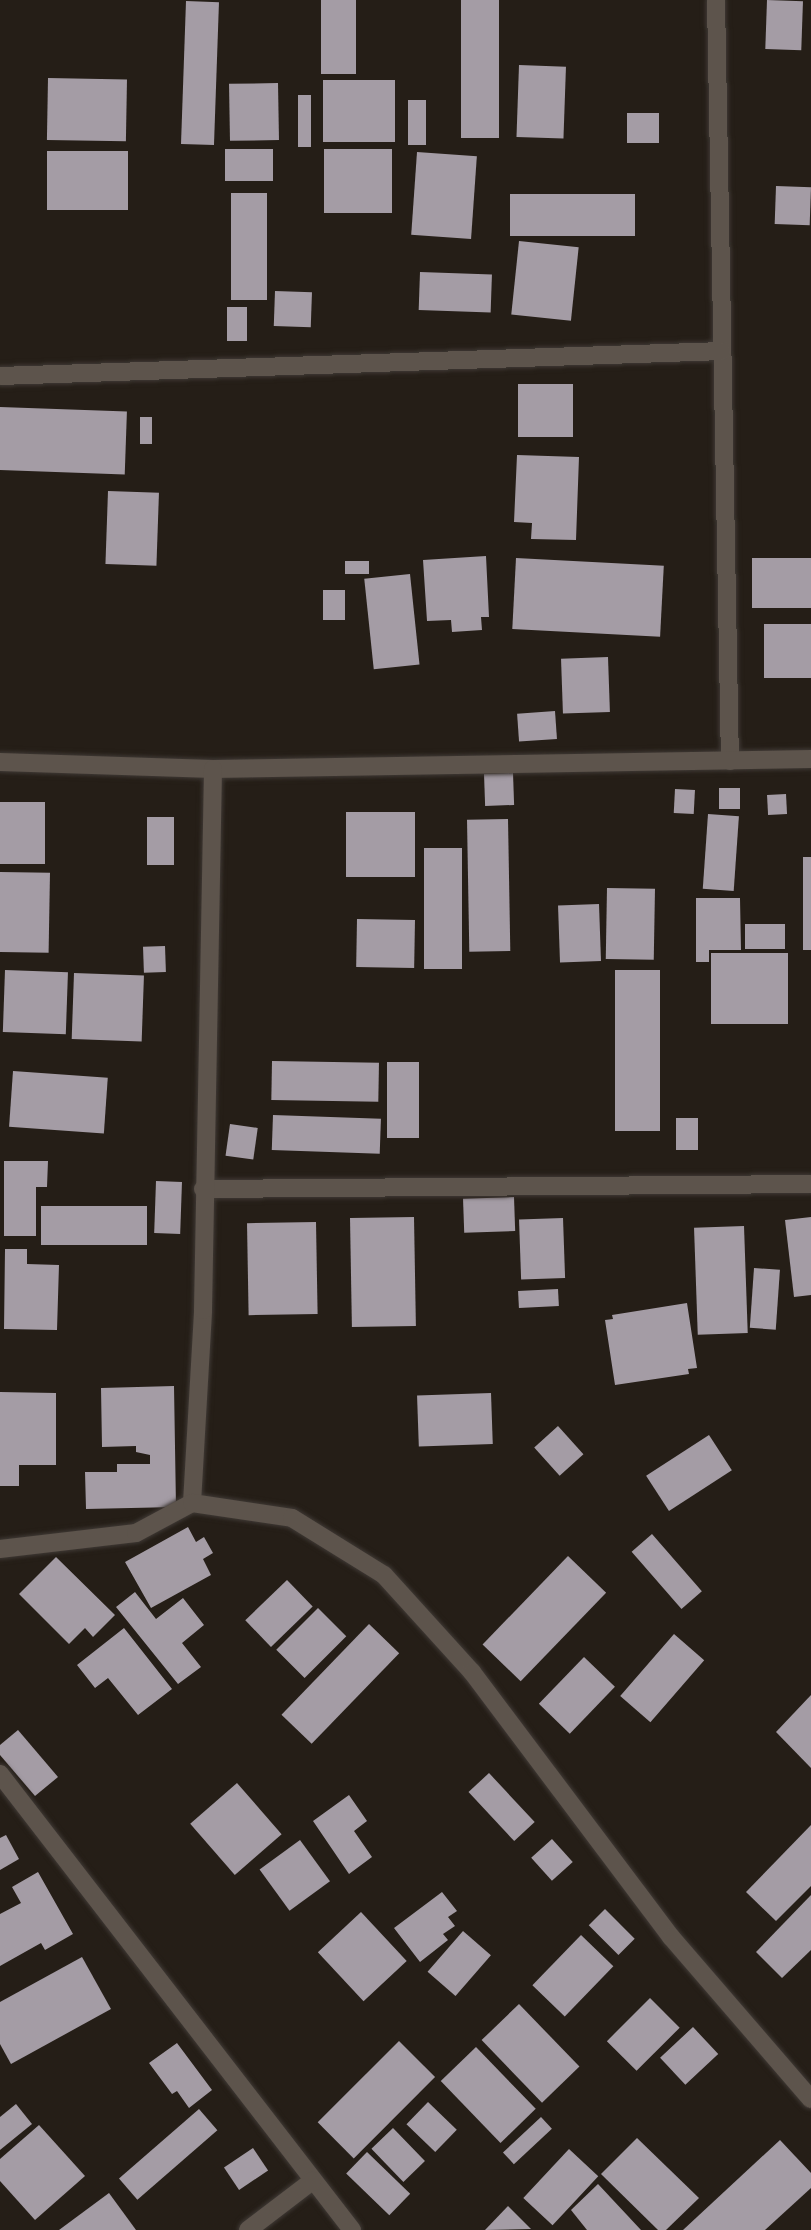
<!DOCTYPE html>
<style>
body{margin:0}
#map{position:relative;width:811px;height:2230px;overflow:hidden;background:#251e17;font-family:Poppins,sans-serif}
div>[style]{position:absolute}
.building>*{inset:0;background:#a49ca5;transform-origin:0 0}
.roads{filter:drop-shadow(0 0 2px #3f3935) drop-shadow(0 0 2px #3f3935)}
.minor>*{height:18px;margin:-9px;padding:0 9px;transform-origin:9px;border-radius:9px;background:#5d544c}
span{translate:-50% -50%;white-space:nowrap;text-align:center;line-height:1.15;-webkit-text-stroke:6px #1c150e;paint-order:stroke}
</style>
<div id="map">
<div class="building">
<i style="left:321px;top:0;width:35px;height:74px"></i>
<i style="left:461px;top:0;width:38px;height:138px"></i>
<i style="left:767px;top:0;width:36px;height:49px;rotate:2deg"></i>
<i style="left:186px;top:1px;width:33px;height:143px;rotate:2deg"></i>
<i style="left:519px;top:65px;width:47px;height:72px;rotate:2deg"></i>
<i style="left:48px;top:78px;width:79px;height:62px;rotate:1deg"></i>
<i style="left:323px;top:80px;width:72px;height:62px"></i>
<i style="left:278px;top:83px;width:57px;height:49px;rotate:89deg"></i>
<i style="left:298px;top:95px;width:13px;height:52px"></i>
<i style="left:408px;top:100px;width:18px;height:45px"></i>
<i style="left:627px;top:113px;width:32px;height:30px"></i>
<i style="left:225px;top:149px;width:48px;height:32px"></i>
<i style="left:324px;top:149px;width:68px;height:64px"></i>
<i style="left:47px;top:151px;width:81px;height:59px"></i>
<i style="left:417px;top:152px;width:60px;height:83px;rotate:4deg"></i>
<i style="left:776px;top:186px;width:35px;height:38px;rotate:2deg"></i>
<i style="left:231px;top:193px;width:36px;height:107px"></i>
<i style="left:510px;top:194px;width:125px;height:42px"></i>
<i style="left:519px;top:241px;width:60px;height:74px;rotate:6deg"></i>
<i style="left:420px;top:272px;width:72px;height:38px;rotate:2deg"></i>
<i style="left:275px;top:291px;width:37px;height:35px;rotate:2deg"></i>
<i style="left:227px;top:307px;width:20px;height:34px"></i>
<i style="left:518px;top:384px;width:55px;height:53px"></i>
<i style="left:0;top:407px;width:127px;height:63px;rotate:2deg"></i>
<i style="left:140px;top:417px;width:12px;height:27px"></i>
<i style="clip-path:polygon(517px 455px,579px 457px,576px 540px,531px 539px,532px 523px,514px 522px)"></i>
<i style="left:108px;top:491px;width:51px;height:73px;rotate:2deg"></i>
<i style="clip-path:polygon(486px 556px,489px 617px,481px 617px,482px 630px,452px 632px,451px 620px,427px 621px,423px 560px)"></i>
<i style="left:516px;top:558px;width:148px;height:71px;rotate:3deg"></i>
<i style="left:752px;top:558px;width:59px;height:50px"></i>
<i style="left:369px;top:561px;width:13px;height:24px;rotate:90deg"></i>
<i style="left:410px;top:574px;width:91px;height:46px;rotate:84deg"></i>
<i style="left:323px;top:590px;width:22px;height:30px"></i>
<i style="left:811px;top:624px;width:54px;height:47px;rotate:90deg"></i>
<i style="left:608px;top:657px;width:55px;height:47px;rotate:88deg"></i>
<i style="left:555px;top:711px;width:28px;height:38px;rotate:86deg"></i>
<i style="left:513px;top:773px;width:32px;height:29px;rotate:88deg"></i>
<i style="left:719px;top:788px;width:21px;height:21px"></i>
<i style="left:675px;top:789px;width:20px;height:24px;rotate:3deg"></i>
<i style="left:786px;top:794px;width:20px;height:19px;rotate:87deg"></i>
<i style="left:0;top:802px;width:45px;height:62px"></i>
<i style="left:346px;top:812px;width:69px;height:65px"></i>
<i style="left:708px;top:814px;width:31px;height:75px;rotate:4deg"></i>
<i style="left:147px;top:817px;width:27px;height:48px"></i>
<i style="left:508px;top:819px;width:132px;height:41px;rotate:89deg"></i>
<i style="left:424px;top:848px;width:38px;height:121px"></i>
<i style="left:803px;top:857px;width:8px;height:93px"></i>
<i style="left:0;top:872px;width:50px;height:80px;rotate:1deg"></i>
<i style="left:607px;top:888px;width:48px;height:71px;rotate:1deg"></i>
<i style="clip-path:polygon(696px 898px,740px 898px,741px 950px,709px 950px,709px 962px,696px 962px)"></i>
<i style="left:599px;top:904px;width:57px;height:41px;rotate:88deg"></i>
<i style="left:357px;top:919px;width:58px;height:48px;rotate:1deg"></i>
<i style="left:745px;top:924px;width:40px;height:25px"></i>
<i style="left:165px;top:946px;width:26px;height:22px;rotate:88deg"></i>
<i style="left:711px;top:953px;width:77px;height:71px"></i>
<i style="left:5px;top:970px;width:63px;height:62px;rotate:2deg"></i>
<i style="left:615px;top:970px;width:45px;height:161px"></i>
<i style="left:74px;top:973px;width:70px;height:66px;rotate:2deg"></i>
<i style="left:272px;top:1061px;width:107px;height:39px;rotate:1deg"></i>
<i style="left:387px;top:1062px;width:32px;height:76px"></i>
<i style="left:13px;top:1071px;width:95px;height:56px;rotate:4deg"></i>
<i style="left:273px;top:1115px;width:108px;height:35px;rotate:2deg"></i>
<i style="left:676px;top:1118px;width:22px;height:32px"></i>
<i style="left:230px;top:1124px;width:28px;height:32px;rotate:8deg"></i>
<i style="clip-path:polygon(4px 1161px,48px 1161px,47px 1187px,36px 1187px,36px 1236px,4px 1236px)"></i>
<i style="left:156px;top:1181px;width:26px;height:52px;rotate:2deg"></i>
<i style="left:514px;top:1197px;width:34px;height:51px;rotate:88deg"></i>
<i style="left:41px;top:1206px;width:106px;height:39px"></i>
<i style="left:414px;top:1217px;width:109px;height:64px;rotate:89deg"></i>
<i style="clip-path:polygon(811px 1217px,811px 1295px,794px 1297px,785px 1220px)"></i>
<i style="left:563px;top:1218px;width:60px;height:44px;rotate:88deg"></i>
<i style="left:316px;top:1222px;width:92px;height:69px;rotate:89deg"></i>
<i style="left:744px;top:1226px;width:107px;height:50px;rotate:88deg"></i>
<i style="clip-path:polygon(5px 1249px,27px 1249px,27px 1264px,59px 1265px,57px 1330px,4px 1329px)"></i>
<i style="left:754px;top:1268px;width:26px;height:60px;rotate:4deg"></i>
<i style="left:558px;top:1289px;width:17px;height:40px;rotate:87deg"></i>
<i style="clip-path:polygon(687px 1303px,697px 1368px,688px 1369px,689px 1374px,615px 1385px,605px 1320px,613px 1319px,612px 1315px)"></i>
<i style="clip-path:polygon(174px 1386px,176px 1507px,86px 1509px,85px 1472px,117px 1472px,117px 1464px,150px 1464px,150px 1455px,136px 1452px,136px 1446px,102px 1447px,101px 1388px)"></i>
<i style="clip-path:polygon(0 1392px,56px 1393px,56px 1465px,19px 1465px,19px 1486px,0 1486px)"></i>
<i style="left:491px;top:1393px;width:51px;height:74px;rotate:88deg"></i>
<i style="left:558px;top:1426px;width:38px;height:32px;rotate:48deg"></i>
<i style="left:709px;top:1435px;width:42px;height:75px;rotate:57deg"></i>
<i style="clip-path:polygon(188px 1527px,196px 1542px,204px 1537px,213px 1553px,203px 1559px,211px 1575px,151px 1608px,125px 1562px)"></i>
<i style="left:652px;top:1534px;width:76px;height:27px;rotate:49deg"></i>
<i style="left:568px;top:1556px;width:53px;height:123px;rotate:44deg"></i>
<i style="clip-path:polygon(56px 1557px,115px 1615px,93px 1637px,85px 1628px,69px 1644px,19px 1594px)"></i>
<i style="left:287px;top:1580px;width:37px;height:58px;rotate:46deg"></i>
<i style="clip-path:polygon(135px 1592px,156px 1619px,183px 1598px,204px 1625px,182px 1643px,201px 1667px,178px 1684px,116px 1607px)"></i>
<i style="left:318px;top:1608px;width:40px;height:59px;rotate:45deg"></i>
<i style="left:369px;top:1624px;width:42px;height:126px;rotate:44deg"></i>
<i style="clip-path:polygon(124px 1628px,172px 1689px,138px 1715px,108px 1678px,95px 1688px,77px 1665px)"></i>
<i style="left:674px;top:1634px;width:40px;height:82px;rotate:41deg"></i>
<i style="left:584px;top:1657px;width:43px;height:65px;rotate:44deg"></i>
<i style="clip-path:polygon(811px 1695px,811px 1768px,776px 1732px)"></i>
<i style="clip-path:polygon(18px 1730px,58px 1777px,35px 1796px,0 1755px,0 1745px)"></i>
<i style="left:489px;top:1773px;width:67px;height:28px;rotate:47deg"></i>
<i style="left:237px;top:1783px;width:68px;height:62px;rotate:49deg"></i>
<i style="clip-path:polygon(349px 1795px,367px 1821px,354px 1831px,372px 1857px,349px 1874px,313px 1821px)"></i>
<i style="clip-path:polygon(811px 1825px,811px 1886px,776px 1921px,746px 1892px)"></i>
<i style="clip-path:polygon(6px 1835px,19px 1859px,0 1870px,0 1838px)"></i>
<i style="left:552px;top:1839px;width:31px;height:28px;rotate:48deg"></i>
<i style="left:300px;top:1840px;width:51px;height:50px;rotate:54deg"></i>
<i style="clip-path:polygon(38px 1872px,73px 1934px,45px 1950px,41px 1943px,0 1966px,0 1914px,21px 1903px,12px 1887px)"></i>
<i style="clip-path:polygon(442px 1892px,457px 1911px,448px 1917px,455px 1926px,443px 1934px,448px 1940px,420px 1962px,394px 1928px)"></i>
<i style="clip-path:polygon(811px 1895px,811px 1950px,782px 1978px,756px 1952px)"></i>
<i style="left:605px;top:1909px;width:42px;height:23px;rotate:45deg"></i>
<i style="left:361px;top:1912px;width:67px;height:59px;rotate:47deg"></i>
<i style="left:463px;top:1931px;width:37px;height:54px;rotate:41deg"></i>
<i style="left:581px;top:1935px;width:45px;height:70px;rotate:44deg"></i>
<i style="clip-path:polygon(82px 1957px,111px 2009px,11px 2064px,0 2044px,0 2002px)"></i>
<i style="left:650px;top:1998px;width:42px;height:61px;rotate:45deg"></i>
<i style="left:519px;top:2004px;width:87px;height:52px;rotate:46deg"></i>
<i style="left:693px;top:2027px;width:37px;height:45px;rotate:47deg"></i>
<i style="left:399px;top:2041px;width:51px;height:115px;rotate:45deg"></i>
<i style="clip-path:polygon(177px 2043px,212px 2090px,189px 2108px,177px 2091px,172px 2094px,149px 2063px)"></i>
<i style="left:476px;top:2047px;width:86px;height:49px;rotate:46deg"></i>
<i style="left:428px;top:2102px;width:40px;height:31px;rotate:44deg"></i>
<i style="clip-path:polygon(16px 2104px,32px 2124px,0 2150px,0 2117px)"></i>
<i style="left:199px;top:2109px;width:28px;height:106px;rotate:49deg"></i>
<i style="left:541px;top:2117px;width:16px;height:52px;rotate:47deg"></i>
<i style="clip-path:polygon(39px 2125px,85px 2176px,35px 2220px,0 2181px,0 2159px)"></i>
<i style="left:393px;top:2128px;width:46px;height:30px;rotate:46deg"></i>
<i style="clip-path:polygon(637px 2138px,699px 2198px,666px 2230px,658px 2230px,601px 2174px)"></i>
<i style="clip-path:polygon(780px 2140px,811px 2173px,811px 2188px,765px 2230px,683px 2230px)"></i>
<i style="left:253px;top:2148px;width:27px;height:35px;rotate:56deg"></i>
<i style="left:569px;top:2149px;width:40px;height:67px;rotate:43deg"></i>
<i style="left:367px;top:2152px;width:60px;height:30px;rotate:44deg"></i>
<i style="clip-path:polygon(598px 2184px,641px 2230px,587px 2230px,571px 2210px)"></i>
<i style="clip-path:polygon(109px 2193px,136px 2230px,59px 2230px)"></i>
<i style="clip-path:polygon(508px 2206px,531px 2229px,485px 2230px)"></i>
</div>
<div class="roads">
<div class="minor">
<i style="left:716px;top:0;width:761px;rotate:88.95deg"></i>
<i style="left:0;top:376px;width:722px;rotate:-1.98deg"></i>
<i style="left:0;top:762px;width:213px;rotate:1.9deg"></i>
<i style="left:213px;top:769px;width:598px;rotate:-0.96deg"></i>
<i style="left:203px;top:1189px;width:608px;rotate:-0.47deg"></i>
<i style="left:192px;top:1503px;width:193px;rotate:-86.7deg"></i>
<i style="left:203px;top:1310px;width:541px;rotate:-88.94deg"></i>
<i style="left:0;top:1549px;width:137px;rotate:-6.7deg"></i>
<i style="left:136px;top:1533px;width:64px;rotate:-28.2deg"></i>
<i style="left:192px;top:1503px;width:101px;rotate:8.5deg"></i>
<i style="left:292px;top:1518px;width:108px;rotate:31.8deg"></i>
<i style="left:384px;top:1575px;width:131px;rotate:47.8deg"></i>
<i style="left:472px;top:1672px;width:331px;rotate:53.1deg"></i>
<i style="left:671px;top:1937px;width:214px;rotate:49.2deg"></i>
<i style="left:0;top:1774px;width:576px;rotate:52.33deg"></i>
<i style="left:248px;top:2230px;width:81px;rotate:-37.4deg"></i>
</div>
</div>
</div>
